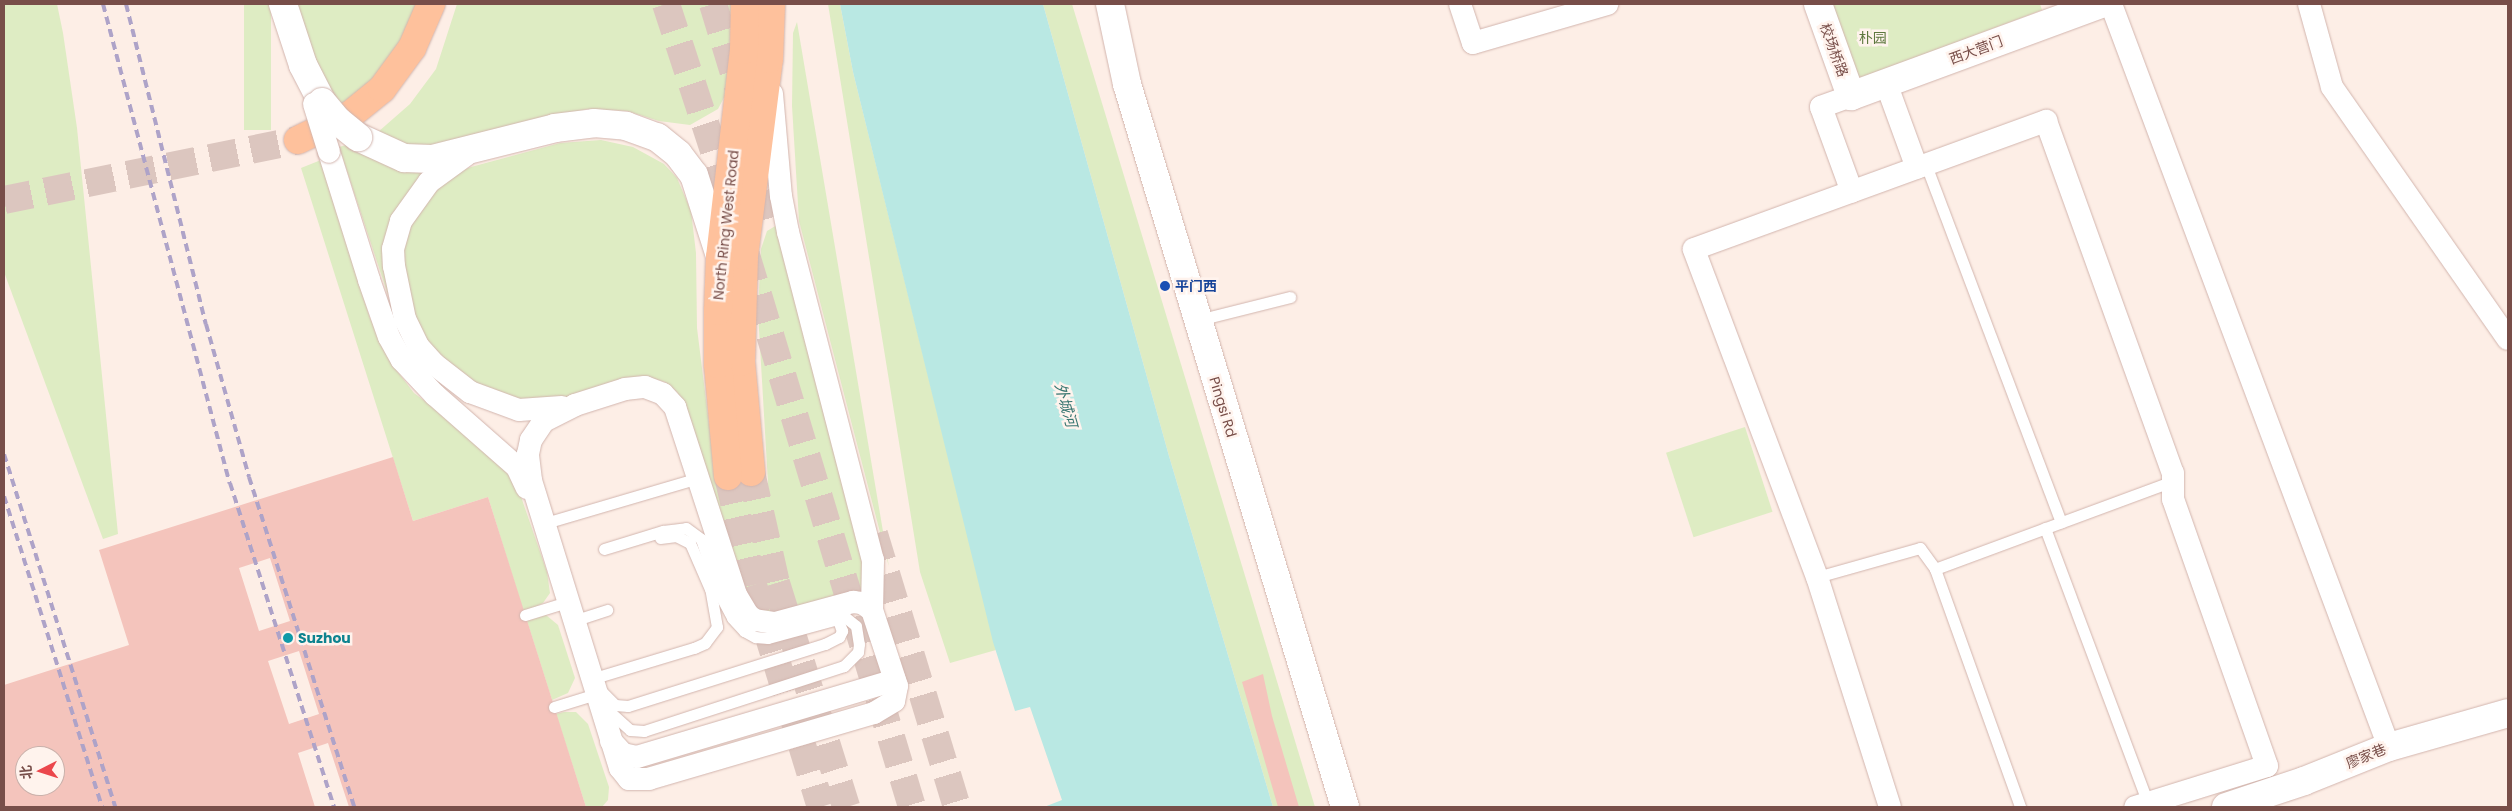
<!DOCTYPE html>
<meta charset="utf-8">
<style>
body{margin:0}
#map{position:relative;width:2512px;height:811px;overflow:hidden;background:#fdeee6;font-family:Poppins,"Noto Sans SC",sans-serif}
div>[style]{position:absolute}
.green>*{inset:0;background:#deecc3;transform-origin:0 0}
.water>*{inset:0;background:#b9e8e3}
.building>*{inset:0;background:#f4c4bc}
.primary-tunnel>*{height:28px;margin-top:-14px;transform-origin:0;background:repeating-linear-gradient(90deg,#dcc6bf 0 28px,transparent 0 42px)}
.trunk-tunnel>*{height:28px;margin-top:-14px;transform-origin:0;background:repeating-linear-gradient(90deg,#dcc6bf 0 28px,transparent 0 42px)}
.roads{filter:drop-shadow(0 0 1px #d2b5ae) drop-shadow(0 0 1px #d2b5ae)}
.service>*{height:11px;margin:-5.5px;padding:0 5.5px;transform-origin:5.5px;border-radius:5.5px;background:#fff}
.minor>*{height:22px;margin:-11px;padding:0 11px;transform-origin:11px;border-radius:11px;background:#fff}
.tertiary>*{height:28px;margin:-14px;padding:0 14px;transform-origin:14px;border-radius:14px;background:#fff}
.secondary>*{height:28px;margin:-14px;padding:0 14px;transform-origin:14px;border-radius:14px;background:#fff}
.primary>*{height:28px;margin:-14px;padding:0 14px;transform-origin:14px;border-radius:14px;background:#fec19c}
.rail>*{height:4px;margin-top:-2px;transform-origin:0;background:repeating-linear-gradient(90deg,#aea3c8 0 8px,transparent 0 13px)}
.bridges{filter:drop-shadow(0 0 1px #d2b5ae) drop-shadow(0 0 1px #d2b5ae)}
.minor-bridge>*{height:22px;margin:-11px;padding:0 11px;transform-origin:11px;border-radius:11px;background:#fff}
.tertiary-bridge>*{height:28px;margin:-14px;padding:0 14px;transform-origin:14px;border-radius:14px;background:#fff}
.dots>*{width:14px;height:14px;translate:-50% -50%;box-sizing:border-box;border:2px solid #fff3ed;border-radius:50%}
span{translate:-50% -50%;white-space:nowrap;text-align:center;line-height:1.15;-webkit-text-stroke:5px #fff3ed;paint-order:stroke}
.park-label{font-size:14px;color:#5e783e}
.street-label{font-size:14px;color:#784e49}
.transit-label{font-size:14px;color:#164399;font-weight:700}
.left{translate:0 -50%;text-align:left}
.culture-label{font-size:14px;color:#0d838f;font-weight:700}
.water-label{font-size:15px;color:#397671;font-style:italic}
.frame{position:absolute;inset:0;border:5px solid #784e49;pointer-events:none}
.north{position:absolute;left:15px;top:746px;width:50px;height:50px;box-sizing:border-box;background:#fff3ed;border:1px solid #c9b1ab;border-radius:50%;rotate:265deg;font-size:14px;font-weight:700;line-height:20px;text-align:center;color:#784e49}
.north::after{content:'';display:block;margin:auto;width:18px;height:22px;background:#eb474c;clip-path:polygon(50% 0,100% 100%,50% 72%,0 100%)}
</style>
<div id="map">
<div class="green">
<i style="clip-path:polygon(4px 4px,57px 4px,63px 33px,77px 128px,118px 534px,103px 539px,4px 272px)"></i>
<i style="left:244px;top:4px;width:27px;height:126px"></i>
<i style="clip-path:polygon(297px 4px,418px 4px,405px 39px,374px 81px,341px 108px,317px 67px)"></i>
<i style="clip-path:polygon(457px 4px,731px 4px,728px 90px,718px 109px,690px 125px,659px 121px,627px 111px,587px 109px,413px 153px,378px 132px,410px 104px,436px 69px)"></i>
<i style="clip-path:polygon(828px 4px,840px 4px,853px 72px,996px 650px,950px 663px,920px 572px)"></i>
<i style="clip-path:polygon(1043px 4px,1072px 4px,1315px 807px,1273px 807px,1169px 456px)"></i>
<i style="clip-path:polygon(1824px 4px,2040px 4px,2042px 10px,1852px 82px)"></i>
<i style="clip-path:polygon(797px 22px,889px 567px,799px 221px,792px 106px,793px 33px)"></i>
<i style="clip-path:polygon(601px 140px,633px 147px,664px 164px,677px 178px,691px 211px,696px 253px,697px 328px,717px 488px,768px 483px,758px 313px,761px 249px,767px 231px,777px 225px,863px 549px,864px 592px,781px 617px,755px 610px,742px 587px,691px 420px,677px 392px,665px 382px,651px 378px,535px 406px,457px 376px,421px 333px,412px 314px,401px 254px,412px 216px,451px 175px,471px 167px,560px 143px)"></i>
<i style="clip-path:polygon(350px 144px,439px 166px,386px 266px,388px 295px,339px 147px)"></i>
<i style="clip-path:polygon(321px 160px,370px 318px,391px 363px,414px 393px,456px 424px,510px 475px,518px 488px,547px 572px,550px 593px,543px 603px,524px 613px,488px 497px,413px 521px,301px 168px)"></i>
<i style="left:1745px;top:427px;width:89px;height:83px;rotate:72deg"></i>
<i style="clip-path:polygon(546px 615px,558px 625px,575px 678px,568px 693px,552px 700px,527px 621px)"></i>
<i style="clip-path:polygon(564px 712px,576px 712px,588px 724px,609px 787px,608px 800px,602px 807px,586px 807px,556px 714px)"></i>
</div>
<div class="water">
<i style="clip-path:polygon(840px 4px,1043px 4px,1169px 456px,1273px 807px,1044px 807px,1062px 800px,1030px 707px,1015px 711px,993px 642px,853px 72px)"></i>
</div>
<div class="building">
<i style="clip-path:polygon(evenodd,393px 457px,413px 521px,488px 497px,586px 807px,349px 807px,328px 743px,298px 753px,315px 807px,4px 807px,4px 685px,129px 645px,99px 550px,393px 457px,270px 558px,290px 621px,259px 631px,239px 568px,270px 558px,393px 457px,299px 651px,319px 714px,289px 724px,268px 661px,299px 651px,393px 457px,25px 756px,55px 756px,55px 786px,25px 786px,25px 756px)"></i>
<i style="clip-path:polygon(1263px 674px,1272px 716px,1299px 807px,1278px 807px,1242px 682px)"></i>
</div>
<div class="primary-tunnel">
<i style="left:4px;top:200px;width:300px;rotate:-11.5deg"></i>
<i style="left:751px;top:472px;width:114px;rotate:77.3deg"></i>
<i style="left:776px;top:583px;width:235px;rotate:72.6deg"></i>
<i style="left:728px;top:476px;width:112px;rotate:77.1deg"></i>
<i style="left:753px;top:585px;width:232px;rotate:73deg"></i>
</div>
<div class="trunk-tunnel">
<i style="left:666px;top:4px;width:203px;rotate:71.9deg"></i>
<i style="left:713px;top:4px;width:93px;rotate:73.1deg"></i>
<i style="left:757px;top:149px;width:81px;rotate:73.6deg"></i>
<i style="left:746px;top:255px;width:576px;rotate:73.26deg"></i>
<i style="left:874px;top:534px;width:285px;rotate:73.1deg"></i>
</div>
<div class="roads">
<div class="service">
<i style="left:1926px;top:165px;width:382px;rotate:69.3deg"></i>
<i style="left:1198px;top:320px;width:95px;rotate:-14deg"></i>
<i style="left:542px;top:524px;width:163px;rotate:-16.4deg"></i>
<i style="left:2045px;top:528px;width:294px;rotate:69.5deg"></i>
<i style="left:604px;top:549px;width:62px;rotate:-17deg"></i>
<i style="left:663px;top:531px;width:23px;rotate:-7deg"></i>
<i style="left:686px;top:528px;width:19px;rotate:36deg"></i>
<i style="left:701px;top:539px;width:59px;rotate:71.3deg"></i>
<i style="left:720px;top:595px;width:26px;rotate:62deg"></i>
<i style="left:732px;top:618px;width:18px;rotate:47deg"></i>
<i style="left:744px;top:631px;width:13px;rotate:29deg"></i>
<i style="left:755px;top:637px;width:13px;rotate:4deg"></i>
<i style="left:768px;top:638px;width:80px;rotate:-15.3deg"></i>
<i style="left:845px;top:617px;width:14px;rotate:39deg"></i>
<i style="left:856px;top:626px;width:18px;rotate:81deg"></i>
<i style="left:859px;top:644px;width:8px;rotate:97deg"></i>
<i style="left:858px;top:652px;width:20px;rotate:135deg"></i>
<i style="left:844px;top:666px;width:210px;rotate:162deg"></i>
<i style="left:644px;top:731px;width:14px;rotate:-176deg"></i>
<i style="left:630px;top:730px;width:28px;rotate:-138deg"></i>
<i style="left:1935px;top:569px;width:254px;rotate:-20.3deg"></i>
<i style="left:1817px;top:577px;width:107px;rotate:-15.7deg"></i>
<i style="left:1920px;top:548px;width:26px;rotate:54deg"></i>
<i style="left:1935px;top:569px;width:253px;rotate:70.3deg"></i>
<i style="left:525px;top:615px;width:44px;rotate:-17.2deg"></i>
<i style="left:573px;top:621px;width:36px;rotate:-18deg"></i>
<i style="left:591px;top:679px;width:108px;rotate:-16.8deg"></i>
<i style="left:694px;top:648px;width:12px;rotate:-24deg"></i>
<i style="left:705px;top:643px;width:20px;rotate:-53deg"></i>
<i style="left:717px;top:627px;width:39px;rotate:-100deg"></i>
<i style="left:710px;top:589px;width:50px;rotate:-113.5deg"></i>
<i style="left:690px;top:543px;width:16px;rotate:-153deg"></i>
<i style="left:676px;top:536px;width:16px;rotate:173deg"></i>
<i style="left:602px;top:692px;width:18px;rotate:45deg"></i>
<i style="left:615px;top:705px;width:13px;rotate:4deg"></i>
<i style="left:628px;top:706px;width:207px;rotate:-17.5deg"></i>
<i style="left:825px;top:644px;width:16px;rotate:-27deg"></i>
<i style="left:839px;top:637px;width:7px;rotate:-63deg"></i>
<i style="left:842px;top:631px;width:15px;rotate:-110deg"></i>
<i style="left:554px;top:707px;width:44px;rotate:-17.2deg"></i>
</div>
<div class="minor">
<i style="left:1460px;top:4px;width:41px;rotate:71.6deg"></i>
<i style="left:1473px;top:43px;width:140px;rotate:-16.2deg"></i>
<i style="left:2111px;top:4px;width:793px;rotate:69.49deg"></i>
<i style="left:2309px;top:4px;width:86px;rotate:74.5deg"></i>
<i style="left:2332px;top:87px;width:307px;rotate:55.1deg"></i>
<i style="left:1886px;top:83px;width:90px;rotate:70deg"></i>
<i style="left:772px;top:94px;width:102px;rotate:85deg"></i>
<i style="left:781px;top:196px;width:37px;rotate:79deg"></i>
<i style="left:788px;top:232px;width:339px;rotate:75.5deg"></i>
<i style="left:873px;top:560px;width:50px;rotate:91.1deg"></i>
<i style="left:872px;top:610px;width:80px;rotate:71.8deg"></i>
<i style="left:897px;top:686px;width:15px;rotate:101deg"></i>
<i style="left:894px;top:701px;width:23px;rotate:149deg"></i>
<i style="left:874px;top:713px;width:234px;rotate:163.7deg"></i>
<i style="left:649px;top:779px;width:20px;rotate:180deg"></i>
<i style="left:629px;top:779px;width:14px;rotate:-129deg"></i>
<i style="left:620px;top:768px;width:301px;rotate:-107.2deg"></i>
<i style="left:531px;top:480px;width:26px;rotate:-97deg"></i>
<i style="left:528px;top:454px;width:14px;rotate:-78deg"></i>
<i style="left:531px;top:440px;width:23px;rotate:-56deg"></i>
<i style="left:544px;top:421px;width:35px;rotate:-27deg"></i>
<i style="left:575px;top:405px;width:52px;rotate:-17.7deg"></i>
<i style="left:625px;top:389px;width:20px;rotate:-6deg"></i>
<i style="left:645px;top:387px;width:19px;rotate:21deg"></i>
<i style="left:663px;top:394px;width:18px;rotate:47deg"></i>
<i style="left:675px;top:407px;width:198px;rotate:72deg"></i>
<i style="left:736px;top:595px;width:23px;rotate:59deg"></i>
<i style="left:748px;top:615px;width:9px;rotate:36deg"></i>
<i style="left:755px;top:620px;width:20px;rotate:9deg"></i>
<i style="left:775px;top:623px;width:81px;rotate:-15.1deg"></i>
<i style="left:853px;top:602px;width:9px;rotate:6deg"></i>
<i style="left:862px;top:603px;width:12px;rotate:35deg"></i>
<i style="left:1851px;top:96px;width:32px;rotate:160deg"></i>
<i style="left:1821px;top:107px;width:90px;rotate:70deg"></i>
<i style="left:329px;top:152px;width:134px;rotate:72.6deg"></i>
<i style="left:369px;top:280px;width:60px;rotate:70.7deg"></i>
<i style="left:389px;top:337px;width:26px;rotate:61deg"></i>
<i style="left:402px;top:360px;width:48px;rotate:46.7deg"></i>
<i style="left:435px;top:395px;width:109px;rotate:41.3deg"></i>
<i style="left:517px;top:467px;width:23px;rotate:65deg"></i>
<i style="left:466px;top:155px;width:46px;rotate:143.9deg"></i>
<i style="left:429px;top:182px;width:48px;rotate:125.7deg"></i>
<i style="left:401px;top:221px;width:29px;rotate:106deg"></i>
<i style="left:393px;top:249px;width:17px;rotate:87deg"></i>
<i style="left:394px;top:266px;width:54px;rotate:78.3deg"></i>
<i style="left:405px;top:319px;width:30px;rotate:64deg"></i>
<i style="left:418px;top:346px;width:24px;rotate:48deg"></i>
<i style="left:434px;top:364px;width:46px;rotate:37.9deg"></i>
<i style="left:470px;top:392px;width:52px;rotate:20.2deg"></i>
<i style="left:519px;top:410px;width:43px;rotate:-4deg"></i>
<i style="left:611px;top:741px;width:18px;rotate:47deg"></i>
<i style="left:623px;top:754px;width:14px;rotate:12deg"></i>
<i style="left:637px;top:757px;width:269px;rotate:-16.6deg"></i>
<i style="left:1890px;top:807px;width:241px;rotate:-107.6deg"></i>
<i style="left:1817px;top:577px;width:350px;rotate:-110.6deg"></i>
<i style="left:1694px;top:249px;width:375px;rotate:-20deg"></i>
<i style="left:2046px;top:121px;width:374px;rotate:70.2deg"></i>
<i style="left:2173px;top:473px;width:26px;rotate:90deg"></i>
<i style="left:2173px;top:499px;width:283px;rotate:70.6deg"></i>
<i style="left:2267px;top:766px;width:138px;rotate:162.7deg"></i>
</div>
<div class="tertiary">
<i style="left:283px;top:4px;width:64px;rotate:71.8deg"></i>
<i style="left:303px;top:65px;width:42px;rotate:62.8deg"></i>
<i style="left:1818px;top:4px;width:98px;rotate:70.3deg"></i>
<i style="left:1851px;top:96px;width:266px;rotate:-20.2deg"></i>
<i style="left:358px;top:137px;width:51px;rotate:24.5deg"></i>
<i style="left:404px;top:158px;width:28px;rotate:2deg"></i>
<i style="left:432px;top:159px;width:127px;rotate:-14.1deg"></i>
<i style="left:555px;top:128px;width:39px;rotate:-7deg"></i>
<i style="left:594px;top:123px;width:32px;rotate:5deg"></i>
<i style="left:626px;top:126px;width:33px;rotate:20deg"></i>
<i style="left:657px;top:137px;width:27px;rotate:39deg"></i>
<i style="left:678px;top:154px;width:26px;rotate:53deg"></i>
<i style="left:694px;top:175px;width:85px;rotate:72.2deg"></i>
<i style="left:2226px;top:807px;width:82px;rotate:-18.4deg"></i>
<i style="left:2304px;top:781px;width:92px;rotate:-21.8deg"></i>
<i style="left:2389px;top:747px;width:124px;rotate:-15.9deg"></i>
</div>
<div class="secondary">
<i style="left:1110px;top:4px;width:82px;rotate:78deg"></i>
<i style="left:1127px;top:84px;width:755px;rotate:73.22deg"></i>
</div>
<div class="primary">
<i style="left:298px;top:140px;width:58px;rotate:-25.7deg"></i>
<i style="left:350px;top:115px;width:41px;rotate:-39.1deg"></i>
<i style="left:382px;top:89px;width:51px;rotate:-53.8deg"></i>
<i style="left:412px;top:48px;width:48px;rotate:-66.6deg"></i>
<i style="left:751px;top:472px;width:110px;rotate:-95.2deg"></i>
<i style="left:741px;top:362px;width:106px;rotate:-88.4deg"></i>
<i style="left:744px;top:256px;width:199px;rotate:-82.8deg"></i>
<i style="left:769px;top:59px;width:55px;rotate:-87.9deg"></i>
<i style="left:728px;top:476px;width:112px;rotate:-95.1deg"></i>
<i style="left:718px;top:364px;width:53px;rotate:-90deg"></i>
<i style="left:718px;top:311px;width:54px;rotate:-87.9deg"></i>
<i style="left:720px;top:257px;width:208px;rotate:-83.4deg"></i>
<i style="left:744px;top:50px;width:46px;rotate:-88.8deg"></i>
</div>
</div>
<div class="rail">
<i style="left:103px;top:4px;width:496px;rotate:75.2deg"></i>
<i style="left:230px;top:483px;width:340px;rotate:72.2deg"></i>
<i style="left:126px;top:4px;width:330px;rotate:76deg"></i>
<i style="left:206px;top:324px;width:159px;rotate:74.3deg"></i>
<i style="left:249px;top:477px;width:346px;rotate:72.3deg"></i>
<i style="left:4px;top:454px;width:370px;rotate:72.5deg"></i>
<i style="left:4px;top:496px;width:326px;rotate:72.5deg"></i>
</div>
<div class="bridges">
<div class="minor-bridge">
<i style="left:314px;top:104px;width:50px;rotate:72.6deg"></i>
</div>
<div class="tertiary-bridge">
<i style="left:322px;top:102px;width:25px;rotate:50deg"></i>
<i style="left:338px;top:121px;width:26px;rotate:39deg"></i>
</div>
</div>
<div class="dots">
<i style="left:1165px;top:286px;background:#1a4fb4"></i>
<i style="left:288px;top:638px;background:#0f9aa8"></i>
</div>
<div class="park-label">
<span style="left:1873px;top:38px">朴园</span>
</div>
<div class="street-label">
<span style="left:1834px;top:50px;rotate:70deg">校场桥路</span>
<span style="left:1976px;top:50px;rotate:-20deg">西大营门</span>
<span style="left:726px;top:225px;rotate:-84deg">North Ring West Road</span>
<span style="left:1223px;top:407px;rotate:73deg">Pingsi Rd</span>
<span style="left:2366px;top:756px;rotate:-22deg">廖家巷</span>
</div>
<div class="transit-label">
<span class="left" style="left:1175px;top:286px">平门西</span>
</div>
<div class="culture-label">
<span class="left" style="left:298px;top:638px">Suzhou</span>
</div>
<div class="water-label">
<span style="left:1066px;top:405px;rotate:74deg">外城河</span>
</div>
<div class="frame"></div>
<div class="north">北</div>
</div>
